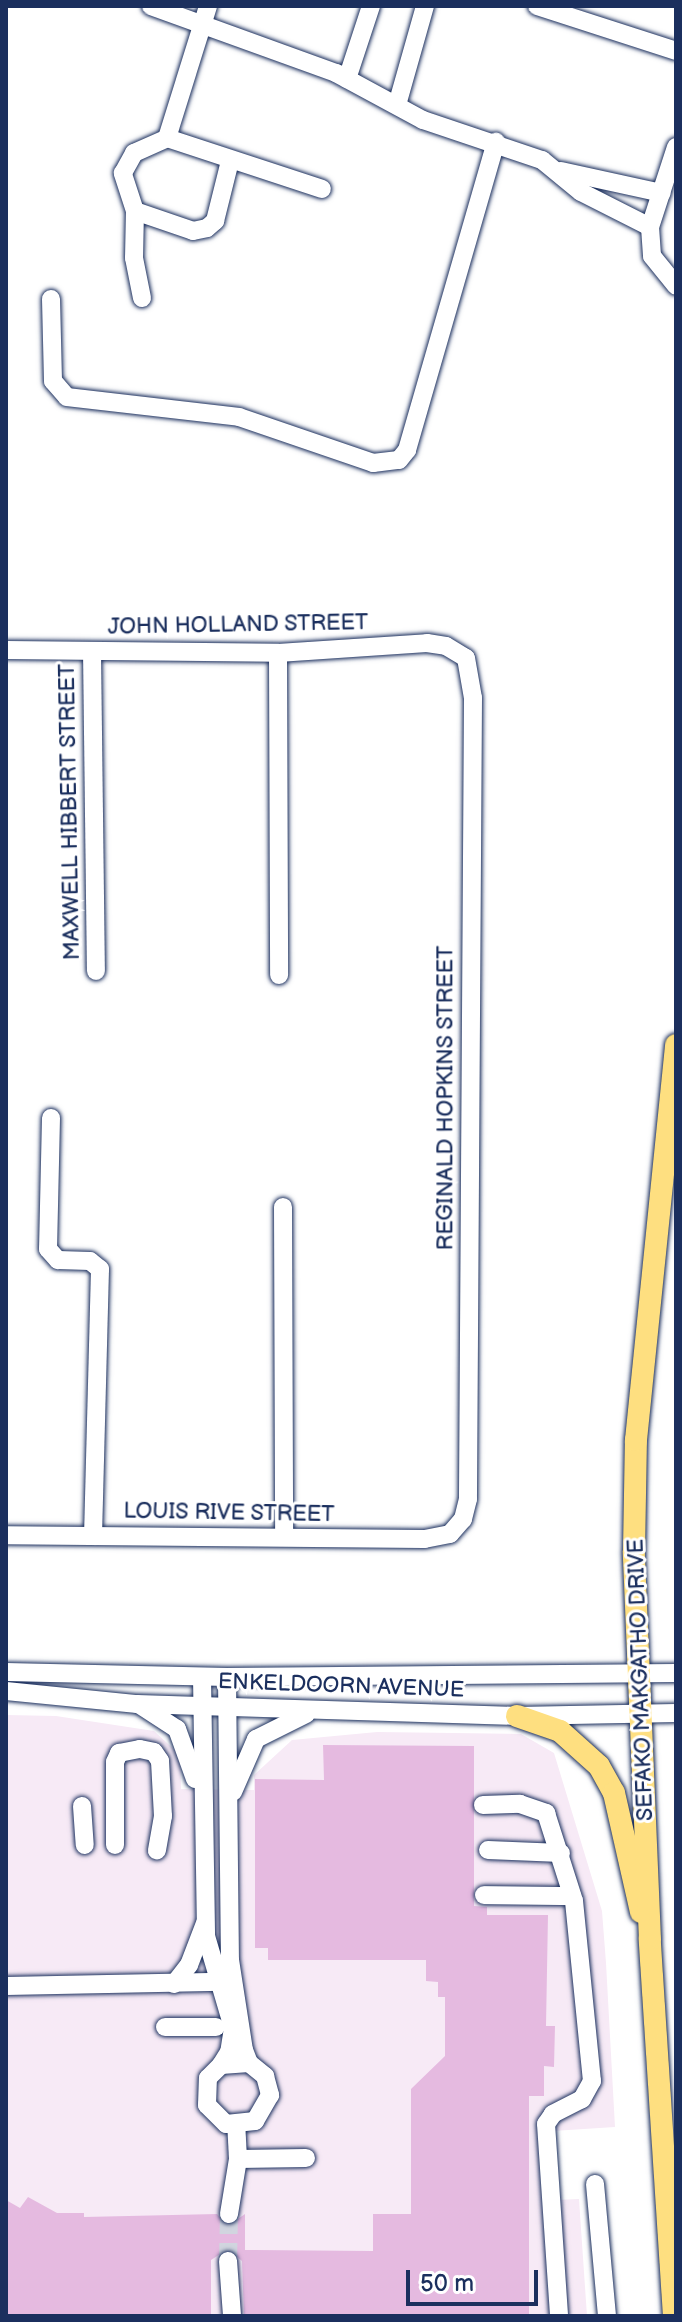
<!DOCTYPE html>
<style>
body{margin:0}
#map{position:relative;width:682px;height:2322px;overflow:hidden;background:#fff;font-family:"Balsamiq Sans",sans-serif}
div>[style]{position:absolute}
.built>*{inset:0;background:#f7eaf6}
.building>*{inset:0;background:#e5bae0}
.minor-tunnel>*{height:18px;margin-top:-9px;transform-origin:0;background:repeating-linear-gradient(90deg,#d1d5df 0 18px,transparent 0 27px)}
.roads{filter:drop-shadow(0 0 2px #1b2f5e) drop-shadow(0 0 2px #1b2f5e)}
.minor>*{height:18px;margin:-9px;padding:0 9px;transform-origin:9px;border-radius:9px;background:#fff}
.major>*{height:22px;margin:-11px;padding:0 11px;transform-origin:11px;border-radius:11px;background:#fedf80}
span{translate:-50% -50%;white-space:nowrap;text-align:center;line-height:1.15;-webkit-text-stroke:6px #fff;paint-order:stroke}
.street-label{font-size:22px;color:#1b2f5e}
.frame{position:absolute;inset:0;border:8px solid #1b2f5e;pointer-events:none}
.scale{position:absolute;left:406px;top:2270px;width:132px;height:36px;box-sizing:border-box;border:4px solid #1b2f5e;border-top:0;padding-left:10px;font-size:24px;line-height:28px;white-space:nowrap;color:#1b2f5e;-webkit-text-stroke:6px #fff;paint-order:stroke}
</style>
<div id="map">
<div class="built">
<i style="clip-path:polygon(6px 1715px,56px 1716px,154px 1731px,180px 1755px,181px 1789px,254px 1790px,254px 1775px,292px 1740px,377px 1732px,521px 1734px,554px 1753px,602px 1911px,606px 1963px,615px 2127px,553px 2131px,556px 2200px,579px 2199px,587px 2316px,6px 2316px)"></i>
</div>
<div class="building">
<i style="clip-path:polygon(323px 1745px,474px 1746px,474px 1906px,487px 1907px,487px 1915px,548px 1915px,546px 2026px,555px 2026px,554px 2067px,544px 2066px,544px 2096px,529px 2096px,529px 2316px,244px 2316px,242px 2261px,228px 2249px,211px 2260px,211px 2316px,6px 2316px,6px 2200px,20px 2208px,28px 2197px,57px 2213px,84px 2213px,84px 2217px,217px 2214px,228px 2226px,245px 2214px,245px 2250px,373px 2251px,373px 2214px,411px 2214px,411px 2089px,445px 2056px,445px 1997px,438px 1997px,438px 1982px,426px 1981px,426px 1960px,268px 1960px,268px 1948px,255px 1948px,255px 1779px,324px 1780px)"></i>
</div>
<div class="minor-tunnel">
<i style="left:228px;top:2261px;width:47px;rotate:-88.8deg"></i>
</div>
<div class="roads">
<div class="minor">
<i style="left:151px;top:6px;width:197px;rotate:19.9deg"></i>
<i style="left:336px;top:73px;width:99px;rotate:28.4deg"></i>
<i style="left:423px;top:120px;width:126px;rotate:18.6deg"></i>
<i style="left:542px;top:160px;width:50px;rotate:39.4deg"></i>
<i style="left:581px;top:192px;width:77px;rotate:26.9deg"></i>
<i style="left:537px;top:6px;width:146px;rotate:17.9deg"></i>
<i style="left:347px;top:79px;width:77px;rotate:-71.8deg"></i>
<i style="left:397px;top:105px;width:103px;rotate:-74.2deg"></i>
<i style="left:167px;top:138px;width:163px;rotate:18.2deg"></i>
<i style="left:676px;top:147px;width:84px;rotate:108deg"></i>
<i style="left:650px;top:227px;width:29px;rotate:86deg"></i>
<i style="left:652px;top:256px;width:38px;rotate:51deg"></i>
<i style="left:561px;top:171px;width:103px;rotate:12.3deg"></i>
<i style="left:135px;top:211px;width:61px;rotate:19deg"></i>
<i style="left:193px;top:231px;width:14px;rotate:-12deg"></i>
<i style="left:207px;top:228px;width:11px;rotate:-41deg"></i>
<i style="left:215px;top:221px;width:62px;rotate:-76deg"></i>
<i style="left:142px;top:298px;width:41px;rotate:-101.3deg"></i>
<i style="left:134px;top:258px;width:47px;rotate:-88.8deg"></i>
<i style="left:135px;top:211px;width:40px;rotate:-108deg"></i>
<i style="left:123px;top:173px;width:23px;rotate:-61deg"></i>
<i style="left:134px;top:153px;width:36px;rotate:-24deg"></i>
<i style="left:167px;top:138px;width:138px;rotate:-72.7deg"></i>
<i style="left:51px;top:299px;width:82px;rotate:88.6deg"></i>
<i style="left:53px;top:381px;width:21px;rotate:49deg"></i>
<i style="left:67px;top:397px;width:173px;rotate:6.6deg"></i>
<i style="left:239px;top:417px;width:142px;rotate:18.9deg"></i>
<i style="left:373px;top:463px;width:26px;rotate:-7deg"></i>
<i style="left:399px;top:460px;width:13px;rotate:-51deg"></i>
<i style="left:407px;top:450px;width:321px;rotate:-73.9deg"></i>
<i style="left:6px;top:650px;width:272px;rotate:0.6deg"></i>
<i style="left:278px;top:653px;width:149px;rotate:-3.8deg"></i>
<i style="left:427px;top:643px;width:19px;rotate:9deg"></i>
<i style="left:446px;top:646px;width:23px;rotate:31deg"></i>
<i style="left:466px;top:658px;width:41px;rotate:80.1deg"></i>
<i style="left:473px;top:698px;width:801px;rotate:90.36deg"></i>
<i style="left:468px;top:1499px;width:21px;rotate:104deg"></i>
<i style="left:463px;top:1519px;width:20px;rotate:131deg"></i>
<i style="left:450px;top:1534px;width:26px;rotate:169deg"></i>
<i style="left:424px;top:1539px;width:418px;rotate:-179.5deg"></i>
<i style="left:92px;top:651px;width:320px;rotate:89.3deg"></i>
<i style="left:278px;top:653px;width:322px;rotate:89.8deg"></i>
<i style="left:51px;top:1118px;width:131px;rotate:91.3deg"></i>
<i style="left:48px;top:1249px;width:15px;rotate:48deg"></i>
<i style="left:58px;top:1260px;width:32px;rotate:2deg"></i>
<i style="left:90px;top:1261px;width:13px;rotate:39deg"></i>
<i style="left:100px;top:1269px;width:267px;rotate:91.5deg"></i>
<i style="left:283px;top:1207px;width:330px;rotate:89.8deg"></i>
<i style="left:6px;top:1672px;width:221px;rotate:1.3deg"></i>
<i style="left:227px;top:1677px;width:449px;rotate:-0.5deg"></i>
<i style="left:202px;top:1677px;width:259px;rotate:89.1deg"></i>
<i style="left:206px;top:1936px;width:96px;rotate:73.6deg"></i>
<i style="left:233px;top:2028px;width:24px;rotate:99deg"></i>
<i style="left:229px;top:2052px;width:15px;rotate:122deg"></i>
<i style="left:227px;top:1677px;width:283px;rotate:89.4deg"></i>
<i style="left:230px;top:1960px;width:91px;rotate:81.2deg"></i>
<i style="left:244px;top:2050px;width:14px;rotate:69deg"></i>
<i style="left:249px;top:2063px;width:21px;rotate:39deg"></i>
<i style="left:265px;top:2076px;width:20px;rotate:75deg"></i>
<i style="left:270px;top:2095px;width:30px;rotate:120deg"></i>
<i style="left:255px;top:2121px;width:29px;rotate:174deg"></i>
<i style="left:226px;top:2124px;width:27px;rotate:-135deg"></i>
<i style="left:207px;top:2105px;width:27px;rotate:-88deg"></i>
<i style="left:208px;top:2078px;width:18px;rotate:-45deg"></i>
<i style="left:221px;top:2065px;width:28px;rotate:-4deg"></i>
<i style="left:6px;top:1691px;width:132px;rotate:5.7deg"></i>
<i style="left:137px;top:1704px;width:380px;rotate:1.8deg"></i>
<i style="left:517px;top:1716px;width:159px;rotate:-1.1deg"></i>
<i style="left:140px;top:1705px;width:44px;rotate:33deg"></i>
<i style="left:177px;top:1729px;width:53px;rotate:70.2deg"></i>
<i style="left:233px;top:1792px;width:58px;rotate:-66.5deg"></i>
<i style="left:256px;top:1739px;width:56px;rotate:-26.6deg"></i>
<i style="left:483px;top:1805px;width:37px;rotate:-2deg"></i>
<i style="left:520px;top:1804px;width:28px;rotate:19deg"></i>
<i style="left:546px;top:1813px;width:92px;rotate:72.3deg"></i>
<i style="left:574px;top:1901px;width:181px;rotate:84.3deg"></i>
<i style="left:592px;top:2081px;width:21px;rotate:119deg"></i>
<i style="left:582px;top:2099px;width:33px;rotate:153deg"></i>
<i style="left:553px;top:2114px;width:12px;rotate:125deg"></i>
<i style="left:546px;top:2124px;width:192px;rotate:86.1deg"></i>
<i style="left:82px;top:1806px;width:39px;rotate:86deg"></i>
<i style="left:115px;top:1845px;width:83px;rotate:-90deg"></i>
<i style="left:115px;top:1762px;width:10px;rotate:-66deg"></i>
<i style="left:119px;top:1753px;width:21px;rotate:-11deg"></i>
<i style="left:140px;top:1749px;width:14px;rotate:12deg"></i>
<i style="left:154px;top:1752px;width:11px;rotate:56deg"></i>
<i style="left:160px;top:1761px;width:55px;rotate:86.9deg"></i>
<i style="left:163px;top:1816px;width:35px;rotate:100deg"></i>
<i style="left:488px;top:1850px;width:73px;rotate:2.4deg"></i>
<i style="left:484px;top:1895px;width:88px;rotate:0.7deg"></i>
<i style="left:174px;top:1984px;width:24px;rotate:-52deg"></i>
<i style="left:189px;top:1965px;width:45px;rotate:-69.1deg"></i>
<i style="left:6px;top:1986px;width:216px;rotate:-1.1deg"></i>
<i style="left:165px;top:2027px;width:51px"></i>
<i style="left:238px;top:2159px;width:68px;rotate:-0.8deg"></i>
<i style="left:595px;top:2184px;width:133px;rotate:84.8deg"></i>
<i style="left:229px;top:2214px;width:56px;rotate:-80.7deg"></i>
<i style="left:238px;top:2159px;width:33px;rotate:-93deg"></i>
<i style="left:228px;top:2261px;width:55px;rotate:85.8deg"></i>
</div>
<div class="major">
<i style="left:517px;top:1716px;width:46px;rotate:19.2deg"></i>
<i style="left:560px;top:1731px;width:52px;rotate:41.9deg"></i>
<i style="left:599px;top:1766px;width:31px;rotate:61deg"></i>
<i style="left:614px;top:1793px;width:122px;rotate:77.2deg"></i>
<i style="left:674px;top:2316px;width:377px;rotate:-93.7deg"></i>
<i style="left:650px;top:1940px;width:389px;rotate:-92.4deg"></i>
<i style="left:634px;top:1551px;width:111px;rotate:-89deg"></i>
<i style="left:636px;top:1440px;width:397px;rotate:-84.2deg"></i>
</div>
</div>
<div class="street-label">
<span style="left:238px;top:625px;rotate:-1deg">JOHN HOLLAND STREET</span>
<span style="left:70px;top:812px;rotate:-91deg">MAXWELL HIBBERT STREET</span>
<span style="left:446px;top:1098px;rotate:-90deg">REGINALD HOPKINS STREET</span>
<span style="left:229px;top:1513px;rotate:1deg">LOUIS RIVE STREET</span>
<span style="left:641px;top:1680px;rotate:-92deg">SEFAKO MAKGATHO DRIVE</span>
<span style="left:341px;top:1686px;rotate:2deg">ENKELDOORN AVENUE</span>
</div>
<div class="frame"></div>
<div class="scale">50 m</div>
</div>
